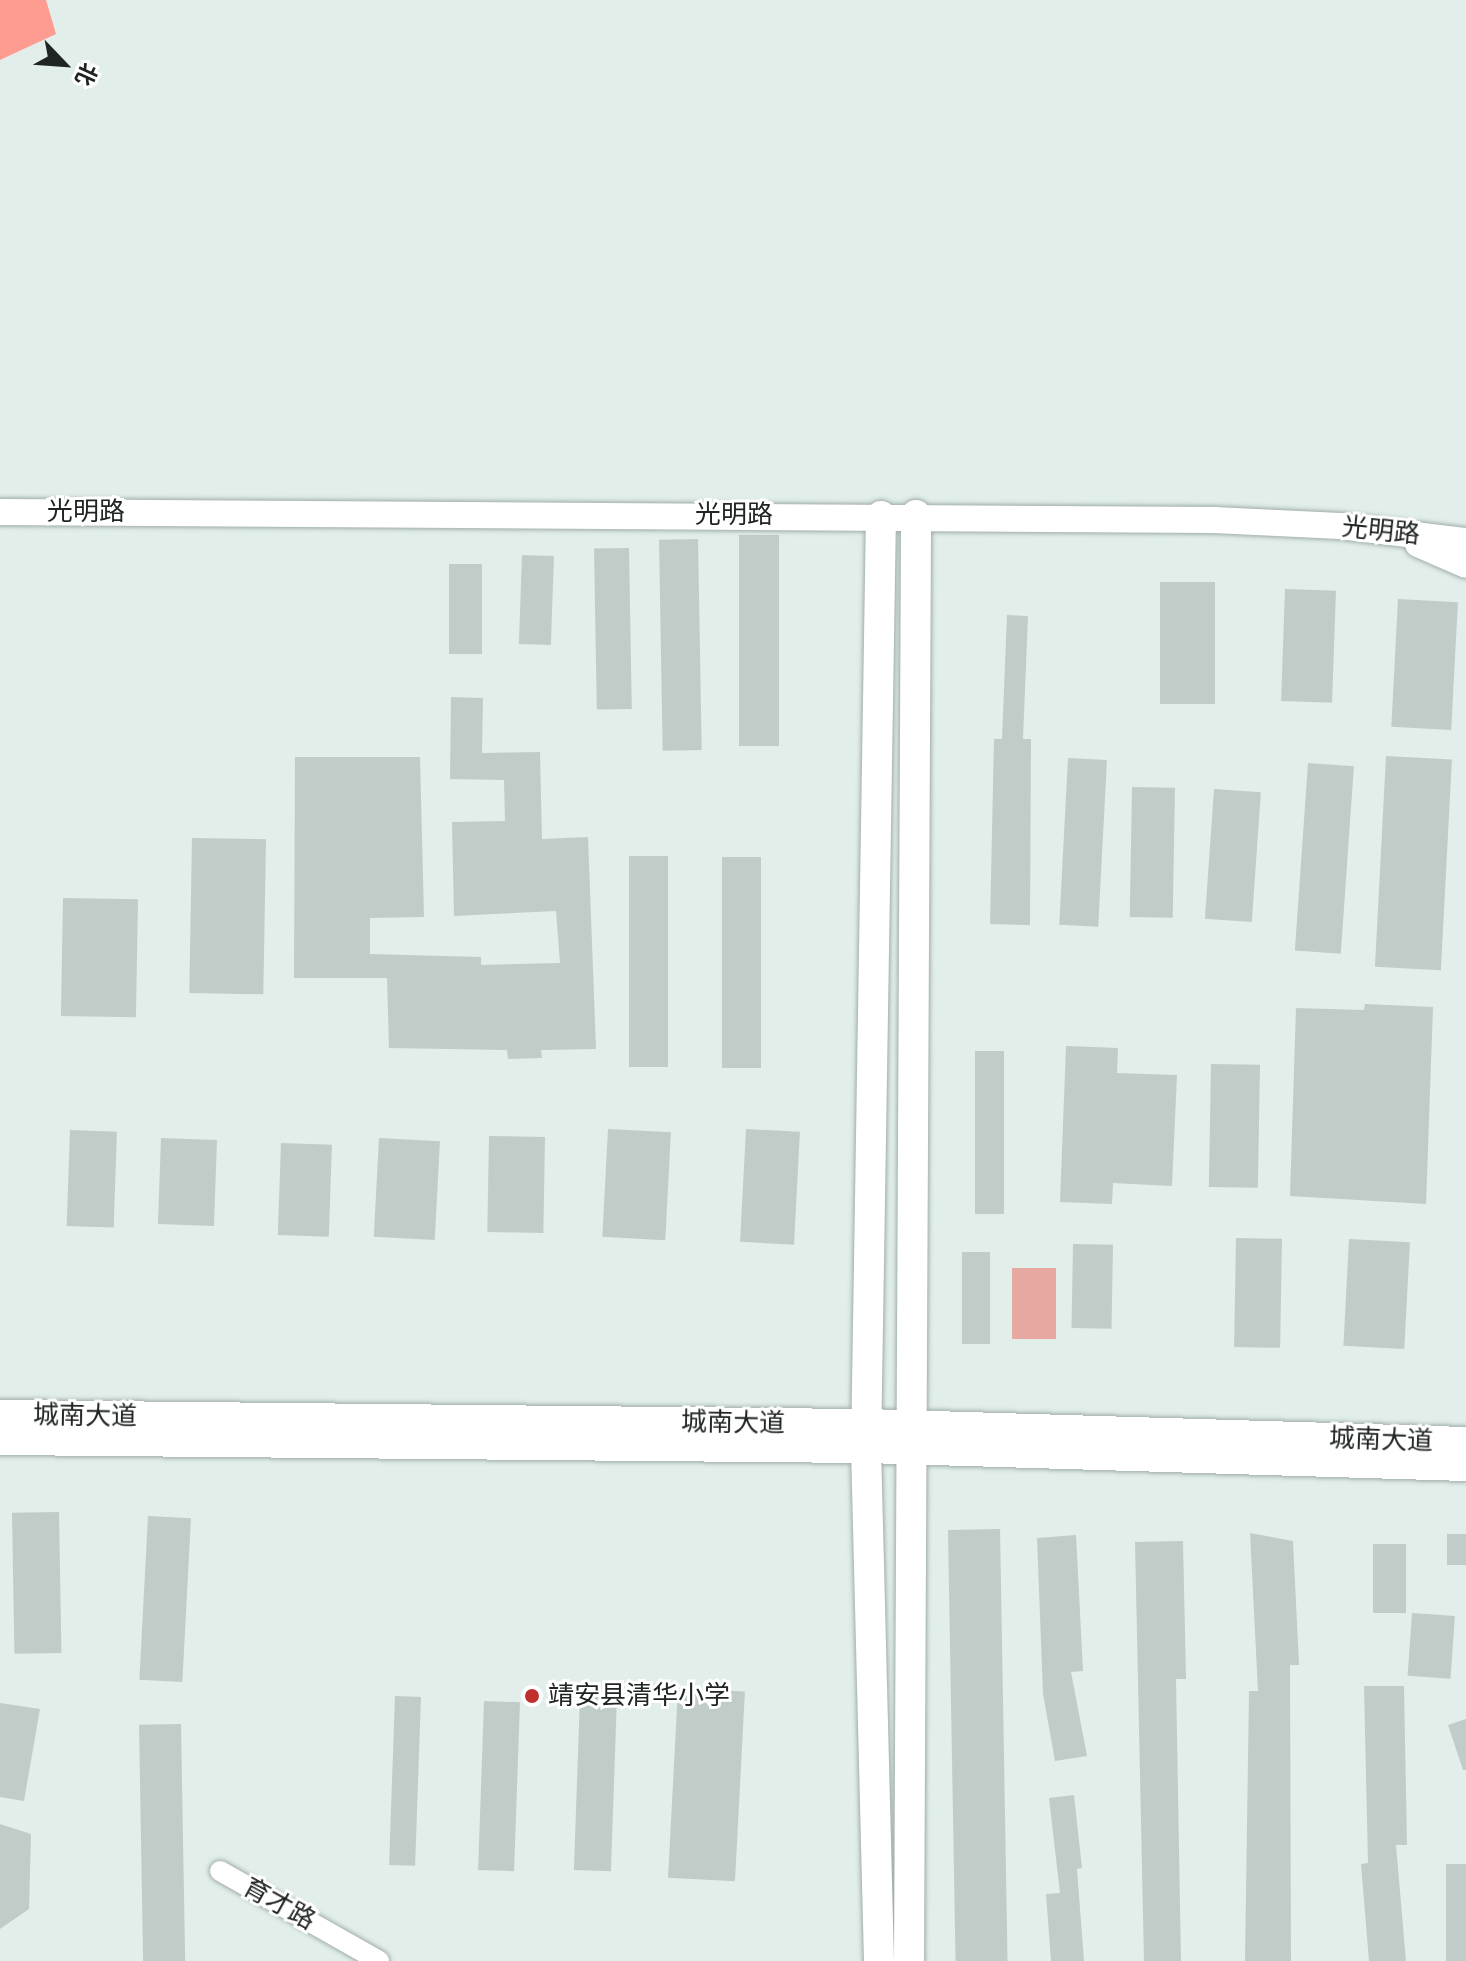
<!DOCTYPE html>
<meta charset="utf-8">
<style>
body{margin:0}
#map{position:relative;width:1466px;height:1961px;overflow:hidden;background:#e1eeea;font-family:Cabin,"Noto Sans SC",sans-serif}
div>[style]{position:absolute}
.green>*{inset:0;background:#e7a8a1;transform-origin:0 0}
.water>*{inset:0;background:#ff9c91}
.building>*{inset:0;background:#c0ccc8;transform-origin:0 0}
.roads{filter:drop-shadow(0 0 2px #a1ada9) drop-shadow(0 0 2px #a1ada9)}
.minor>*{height:20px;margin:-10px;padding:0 10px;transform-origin:10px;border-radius:10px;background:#fff}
.tertiary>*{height:26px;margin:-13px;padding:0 13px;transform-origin:13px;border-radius:13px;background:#fff}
.secondary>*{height:30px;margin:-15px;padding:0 15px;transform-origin:15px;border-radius:15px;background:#fff}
.dots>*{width:22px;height:22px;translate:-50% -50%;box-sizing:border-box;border:4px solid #fff;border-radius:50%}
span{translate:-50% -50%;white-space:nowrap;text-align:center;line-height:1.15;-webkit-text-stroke:6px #fff;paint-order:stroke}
.street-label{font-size:26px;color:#202523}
.poi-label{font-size:26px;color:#202523}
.left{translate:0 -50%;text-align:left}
.north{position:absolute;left:24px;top:24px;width:80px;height:80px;-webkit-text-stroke:6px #fff;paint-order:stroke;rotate:115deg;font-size:22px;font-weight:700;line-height:32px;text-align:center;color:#202523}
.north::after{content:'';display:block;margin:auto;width:28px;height:36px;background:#202523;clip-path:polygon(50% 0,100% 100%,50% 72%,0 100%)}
</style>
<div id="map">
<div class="green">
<i style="left:1012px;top:1268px;width:44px;height:71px"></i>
</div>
<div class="water">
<i style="clip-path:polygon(0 0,46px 0,56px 34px,0 60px)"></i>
</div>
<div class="building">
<i style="left:779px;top:535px;width:211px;height:40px;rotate:90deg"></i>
<i style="left:698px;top:539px;width:211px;height:39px;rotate:89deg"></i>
<i style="left:629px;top:548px;width:161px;height:35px;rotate:89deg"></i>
<i style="left:522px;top:555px;width:32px;height:89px;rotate:2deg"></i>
<i style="left:482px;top:564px;width:90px;height:33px;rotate:90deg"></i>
<i style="left:1160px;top:582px;width:55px;height:122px"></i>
<i style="left:1285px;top:589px;width:51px;height:112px;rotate:2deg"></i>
<i style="left:1398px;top:599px;width:60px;height:128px;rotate:3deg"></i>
<i style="clip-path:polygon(1007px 615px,1028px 616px,1023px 739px,1031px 739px,1030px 925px,990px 924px,994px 739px,1002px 739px)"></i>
<i style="clip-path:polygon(451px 697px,483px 698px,482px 753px,540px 752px,542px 839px,588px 837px,596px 1049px,541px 1050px,542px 1058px,508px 1059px,507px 1050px,389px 1048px,387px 978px,294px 978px,295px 757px,420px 757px,424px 917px,370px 918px,370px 954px,481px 957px,481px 965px,560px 963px,556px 911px,454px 916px,452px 822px,505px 821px,504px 780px,450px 779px)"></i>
<i style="left:1386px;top:756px;width:66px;height:211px;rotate:3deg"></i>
<i style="left:1068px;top:758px;width:39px;height:167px;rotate:3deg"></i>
<i style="left:1308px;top:763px;width:46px;height:188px;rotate:4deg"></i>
<i style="left:1132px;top:787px;width:43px;height:130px;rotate:1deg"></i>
<i style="left:1214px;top:789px;width:47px;height:130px;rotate:4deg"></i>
<i style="left:192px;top:838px;width:74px;height:155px;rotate:1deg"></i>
<i style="left:629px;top:856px;width:39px;height:211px"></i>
<i style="left:722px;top:857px;width:39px;height:211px"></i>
<i style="left:63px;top:898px;width:75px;height:118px;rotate:1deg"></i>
<i style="clip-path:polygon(1365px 1004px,1433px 1007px,1426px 1204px,1290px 1196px,1296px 1008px,1364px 1010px)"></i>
<i style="clip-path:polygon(1066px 1046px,1118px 1048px,1117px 1073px,1177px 1075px,1172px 1186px,1113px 1183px,1112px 1204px,1060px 1202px)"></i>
<i style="left:975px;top:1051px;width:29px;height:163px"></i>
<i style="left:1211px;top:1064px;width:49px;height:123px;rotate:1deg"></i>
<i style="left:608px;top:1129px;width:63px;height:108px;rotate:3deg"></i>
<i style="left:746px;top:1129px;width:54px;height:113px;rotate:3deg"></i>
<i style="left:70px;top:1130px;width:47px;height:96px;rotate:2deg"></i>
<i style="left:489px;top:1136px;width:56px;height:96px;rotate:1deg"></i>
<i style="left:161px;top:1138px;width:56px;height:86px;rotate:2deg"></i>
<i style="left:379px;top:1138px;width:61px;height:99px;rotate:3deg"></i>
<i style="left:281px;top:1143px;width:51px;height:92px;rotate:2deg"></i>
<i style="left:1236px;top:1238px;width:46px;height:109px;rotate:1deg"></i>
<i style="left:1349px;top:1239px;width:61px;height:107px;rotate:3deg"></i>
<i style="left:1073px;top:1244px;width:40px;height:84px;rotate:1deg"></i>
<i style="left:962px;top:1252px;width:28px;height:92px"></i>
<i style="left:59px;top:1512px;width:141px;height:47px;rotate:89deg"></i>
<i style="left:148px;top:1516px;width:43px;height:164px;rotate:3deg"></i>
<i style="left:1000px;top:1529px;width:432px;height:52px;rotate:89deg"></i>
<i style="clip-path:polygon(1250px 1533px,1293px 1541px,1299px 1665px,1290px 1665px,1291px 1961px,1245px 1961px,1249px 1691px,1258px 1691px)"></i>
<i style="left:1447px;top:1534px;width:19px;height:31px"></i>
<i style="clip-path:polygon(1076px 1535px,1083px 1671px,1071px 1672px,1087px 1756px,1055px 1761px,1043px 1694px,1037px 1538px)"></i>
<i style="clip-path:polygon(1183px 1541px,1186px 1679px,1176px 1679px,1181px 1961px,1144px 1961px,1135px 1542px)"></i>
<i style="left:1373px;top:1544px;width:33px;height:69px"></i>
<i style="left:1412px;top:1613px;width:43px;height:63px;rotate:4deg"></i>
<i style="clip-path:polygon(1364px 1686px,1404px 1686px,1407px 1845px,1396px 1845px,1406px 1961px,1369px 1961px,1361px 1864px,1368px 1863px)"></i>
<i style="left:678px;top:1688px;width:67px;height:190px;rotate:3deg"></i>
<i style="left:395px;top:1696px;width:26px;height:169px;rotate:2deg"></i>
<i style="left:580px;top:1696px;width:37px;height:174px;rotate:2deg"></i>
<i style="left:484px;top:1701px;width:36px;height:169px;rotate:2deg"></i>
<i style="clip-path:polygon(0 1703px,40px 1709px,24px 1801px,0 1797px)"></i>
<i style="clip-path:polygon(1466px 1719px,1466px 1770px,1463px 1770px,1448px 1725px)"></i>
<i style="left:181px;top:1724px;width:237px;height:42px;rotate:89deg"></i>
<i style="clip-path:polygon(1074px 1795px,1082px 1868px,1077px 1869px,1084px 1961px,1051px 1961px,1046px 1894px,1060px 1893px,1049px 1798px)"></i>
<i style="clip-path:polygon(0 1824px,31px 1834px,29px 1909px,0 1929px)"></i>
<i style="left:1466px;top:1864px;width:97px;height:20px;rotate:90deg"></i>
</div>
<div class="roads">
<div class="minor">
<i style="left:220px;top:1871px;width:183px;rotate:29.5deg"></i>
</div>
<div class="tertiary">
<i style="left:0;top:512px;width:1214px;rotate:0.38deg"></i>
<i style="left:1214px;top:520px;width:126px;rotate:2.7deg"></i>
<i style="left:1340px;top:526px;width:127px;rotate:6.8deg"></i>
<i style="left:1418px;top:544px;width:52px;rotate:23.6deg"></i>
</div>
<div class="secondary">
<i style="left:0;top:1415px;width:866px;rotate:0.6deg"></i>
<i style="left:866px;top:1424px;width:600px;rotate:1.72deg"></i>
<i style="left:0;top:1440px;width:866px;rotate:0.53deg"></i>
<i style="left:866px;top:1448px;width:600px;rotate:1.72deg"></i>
<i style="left:879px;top:1961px;width:513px;rotate:-91.45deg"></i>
<i style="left:866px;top:1448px;width:932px;rotate:-89.08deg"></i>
<i style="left:909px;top:1961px;width:1446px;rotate:-89.72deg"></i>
</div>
</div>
<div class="dots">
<i style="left:532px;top:1696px;background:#be2f2e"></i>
</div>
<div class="street-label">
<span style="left:86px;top:512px">光明路</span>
<span style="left:734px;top:515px">光明路</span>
<span style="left:1381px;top:531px;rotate:6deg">光明路</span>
<span style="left:85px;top:1416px;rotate:1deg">城南大道</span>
<span style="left:733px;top:1423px;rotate:1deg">城南大道</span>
<span style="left:1381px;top:1440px;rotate:2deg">城南大道</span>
<span style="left:279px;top:1904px;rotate:29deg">育才路</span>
</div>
<div class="poi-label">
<span class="left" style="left:548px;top:1696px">靖安县清华小学</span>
</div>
<div class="north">北</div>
</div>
